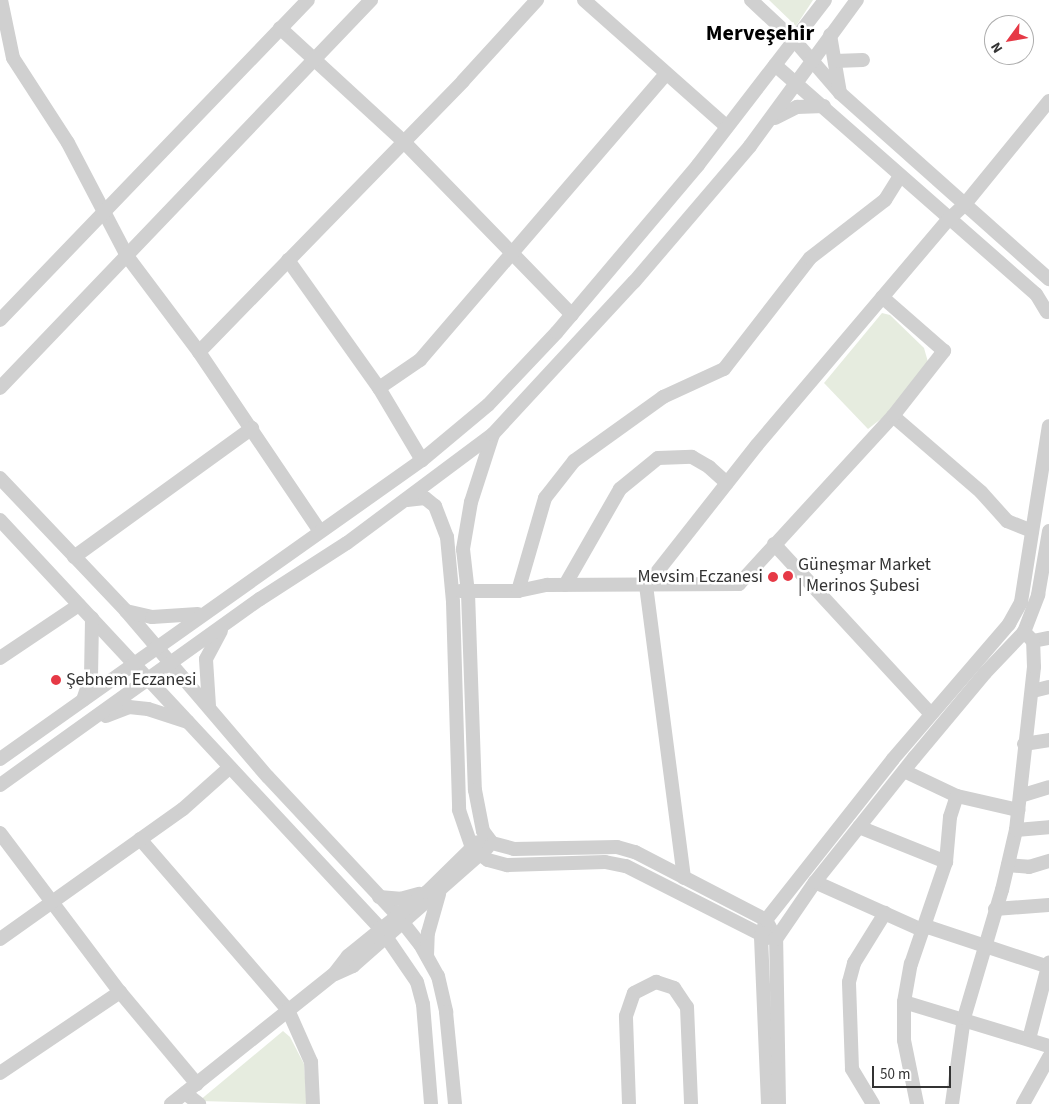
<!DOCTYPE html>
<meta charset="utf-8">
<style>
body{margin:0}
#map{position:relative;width:1049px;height:1104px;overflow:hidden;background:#fff;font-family:"Source Sans 3",sans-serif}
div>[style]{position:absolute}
.green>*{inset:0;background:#e6ecdf}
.minor>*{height:14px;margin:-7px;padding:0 7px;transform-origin:7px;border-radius:7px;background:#d0d0d0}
.dots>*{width:14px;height:14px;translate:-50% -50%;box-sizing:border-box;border:2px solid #fff;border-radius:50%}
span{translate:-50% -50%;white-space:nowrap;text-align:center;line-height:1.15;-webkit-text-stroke:5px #fff;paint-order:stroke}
.poi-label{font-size:18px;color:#333}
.left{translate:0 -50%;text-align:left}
.right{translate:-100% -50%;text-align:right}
.district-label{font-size:22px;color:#000;font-weight:700}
.north{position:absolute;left:984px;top:15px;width:50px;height:50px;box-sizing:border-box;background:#fff;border:1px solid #adadad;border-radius:50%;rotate:238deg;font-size:14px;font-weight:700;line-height:20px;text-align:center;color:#333}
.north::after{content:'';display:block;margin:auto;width:18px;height:22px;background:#e63946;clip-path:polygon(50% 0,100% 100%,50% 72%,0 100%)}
.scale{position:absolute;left:872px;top:1066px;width:79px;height:22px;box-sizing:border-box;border:2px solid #333;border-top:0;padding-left:6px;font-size:15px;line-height:18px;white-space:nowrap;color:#333;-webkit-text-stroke:4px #fff;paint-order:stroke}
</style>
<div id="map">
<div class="green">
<i style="clip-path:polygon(769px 0,813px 0,796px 26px)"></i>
<i style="clip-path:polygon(882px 313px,890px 315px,924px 348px,928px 362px,886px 415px,868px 429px,824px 383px)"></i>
<i style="clip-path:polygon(283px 1031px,290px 1037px,304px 1064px,307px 1104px,199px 1101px)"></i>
</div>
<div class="minor">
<i style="left:1px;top:0;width:59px;rotate:78.3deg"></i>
<i style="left:13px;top:58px;width:101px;rotate:57.1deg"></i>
<i style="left:68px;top:143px;width:127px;rotate:62.4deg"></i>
<i style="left:127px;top:256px;width:120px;rotate:53.1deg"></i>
<i style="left:199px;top:352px;width:215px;rotate:56deg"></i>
<i style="left:584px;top:0;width:191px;rotate:41.6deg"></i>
<i style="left:751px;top:0;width:60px;rotate:43deg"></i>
<i style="left:795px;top:41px;width:69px;rotate:49.1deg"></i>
<i style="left:840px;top:93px;width:280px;rotate:41.7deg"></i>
<i style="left:280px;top:28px;width:168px;rotate:42.6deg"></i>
<i style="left:404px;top:142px;width:241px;rotate:45.8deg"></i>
<i style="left:830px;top:35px;width:59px;rotate:80.2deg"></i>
<i style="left:835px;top:61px;width:28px;rotate:-2deg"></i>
<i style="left:775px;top:65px;width:347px;rotate:41.3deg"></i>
<i style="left:1036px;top:294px;width:21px;rotate:59deg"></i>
<i style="left:775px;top:118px;width:25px;rotate:-27deg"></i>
<i style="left:797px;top:107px;width:27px;rotate:-2deg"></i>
<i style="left:288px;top:260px;width:157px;rotate:54.6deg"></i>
<i style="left:379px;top:388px;width:84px;rotate:59.2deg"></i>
<i style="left:0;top:320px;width:444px;rotate:-46.1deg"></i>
<i style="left:199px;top:352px;width:378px;rotate:-45.7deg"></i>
<i style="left:463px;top:81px;width:110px;rotate:-47.6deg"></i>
<i style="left:0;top:388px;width:537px;rotate:-46.28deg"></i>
<i style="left:379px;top:388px;width:50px;rotate:-34.3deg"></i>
<i style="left:420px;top:360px;width:377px;rotate:-49.3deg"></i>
<i style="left:893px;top:416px;width:116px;rotate:40.8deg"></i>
<i style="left:981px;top:492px;width:39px;rotate:48deg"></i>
<i style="left:1007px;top:521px;width:27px;rotate:22deg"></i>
<i style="left:493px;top:434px;width:71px;rotate:107.9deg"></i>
<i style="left:471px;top:502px;width:48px;rotate:99.7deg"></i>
<i style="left:463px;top:549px;width:44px;rotate:83.5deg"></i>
<i style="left:468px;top:593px;width:197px;rotate:88deg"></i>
<i style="left:475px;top:790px;width:42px;rotate:79deg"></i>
<i style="left:483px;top:831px;width:15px;rotate:53deg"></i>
<i style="left:492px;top:843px;width:23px;rotate:15deg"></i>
<i style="left:514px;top:849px;width:103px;rotate:-1.1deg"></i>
<i style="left:617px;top:847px;width:19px;rotate:16deg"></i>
<i style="left:635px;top:852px;width:148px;rotate:27.4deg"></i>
<i style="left:766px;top:920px;width:21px;rotate:62deg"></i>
<i style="left:0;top:478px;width:183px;rotate:46.5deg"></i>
<i style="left:126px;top:611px;width:218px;rotate:49.5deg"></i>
<i style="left:268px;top:777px;width:189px;rotate:46.9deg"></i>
<i style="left:397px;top:915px;width:37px;rotate:52deg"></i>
<i style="left:420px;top:944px;width:37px;rotate:61deg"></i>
<i style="left:438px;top:976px;width:37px;rotate:77deg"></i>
<i style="left:446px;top:1012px;width:92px;rotate:84.4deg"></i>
<i style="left:407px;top:500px;width:18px;rotate:-6deg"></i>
<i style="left:425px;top:498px;width:13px;rotate:39deg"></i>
<i style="left:435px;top:506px;width:33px;rotate:69deg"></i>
<i style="left:447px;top:537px;width:65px;rotate:84.7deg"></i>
<i style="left:453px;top:602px;width:208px;rotate:88.3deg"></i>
<i style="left:459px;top:810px;width:40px;rotate:71.1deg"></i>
<i style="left:472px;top:848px;width:20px;rotate:37deg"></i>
<i style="left:488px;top:860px;width:20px;rotate:15deg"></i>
<i style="left:507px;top:865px;width:98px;rotate:-1.8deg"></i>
<i style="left:605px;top:862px;width:21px;rotate:11deg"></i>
<i style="left:626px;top:866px;width:159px;rotate:26.9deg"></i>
<i style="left:0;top:520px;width:558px;rotate:47.04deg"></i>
<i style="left:380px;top:928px;width:65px;rotate:55.6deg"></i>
<i style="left:417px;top:982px;width:23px;rotate:75deg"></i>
<i style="left:423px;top:1004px;width:100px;rotate:85.4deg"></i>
<i style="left:774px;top:544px;width:231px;rotate:47.3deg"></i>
<i style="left:74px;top:557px;width:220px;rotate:-35.9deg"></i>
<i style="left:565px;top:585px;width:111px;rotate:-60.2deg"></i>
<i style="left:620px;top:489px;width:49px;rotate:-39.2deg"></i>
<i style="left:658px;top:458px;width:34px;rotate:-2deg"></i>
<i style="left:692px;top:457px;width:20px;rotate:30deg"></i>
<i style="left:709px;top:467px;width:24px;rotate:42deg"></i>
<i style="left:460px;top:591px;width:58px"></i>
<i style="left:518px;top:591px;width:30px;rotate:-12deg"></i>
<i style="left:547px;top:585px;width:192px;rotate:-0.3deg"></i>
<i style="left:739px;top:584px;width:228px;rotate:-47.5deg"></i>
<i style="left:893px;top:416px;width:83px;rotate:-51.9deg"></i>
<i style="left:944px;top:351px;width:82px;rotate:-138.9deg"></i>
<i style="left:518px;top:591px;width:97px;rotate:-73.8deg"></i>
<i style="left:545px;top:498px;width:47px;rotate:-51.9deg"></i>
<i style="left:574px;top:461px;width:110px;rotate:-35.7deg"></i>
<i style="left:663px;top:397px;width:67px;rotate:-24.7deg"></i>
<i style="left:724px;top:369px;width:140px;rotate:-52.2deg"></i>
<i style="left:810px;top:258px;width:95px;rotate:-37.7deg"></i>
<i style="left:885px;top:200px;width:28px;rotate:-58deg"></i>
<i style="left:126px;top:611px;width:27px;rotate:13deg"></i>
<i style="left:152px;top:617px;width:46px;rotate:-3.7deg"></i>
<i style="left:1033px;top:641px;width:16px;rotate:-11deg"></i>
<i style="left:0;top:658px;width:95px;rotate:-33.9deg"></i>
<i style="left:1033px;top:691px;width:16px;rotate:-14deg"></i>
<i style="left:83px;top:700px;width:24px;rotate:-71deg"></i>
<i style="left:91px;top:677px;width:59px;rotate:-89deg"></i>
<i style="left:209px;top:706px;width:47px;rotate:-93.7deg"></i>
<i style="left:206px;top:659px;width:32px;rotate:-62deg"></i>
<i style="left:106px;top:716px;width:25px;rotate:-21deg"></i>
<i style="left:129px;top:707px;width:19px;rotate:6deg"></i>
<i style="left:148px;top:709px;width:42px;rotate:18deg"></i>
<i style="left:1024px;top:744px;width:25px;rotate:-9deg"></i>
<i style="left:0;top:759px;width:517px;rotate:-35.32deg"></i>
<i style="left:422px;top:460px;width:86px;rotate:-39.8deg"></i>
<i style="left:488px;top:405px;width:100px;rotate:-46.6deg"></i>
<i style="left:557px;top:332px;width:219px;rotate:-49.8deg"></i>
<i style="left:698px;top:165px;width:208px;rotate:-52.4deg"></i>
<i style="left:904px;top:771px;width:59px;rotate:25.3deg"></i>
<i style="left:957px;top:796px;width:63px;rotate:12.9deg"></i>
<i style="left:0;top:785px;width:320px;rotate:-35.6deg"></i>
<i style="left:260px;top:599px;width:103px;rotate:-32.8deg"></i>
<i style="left:347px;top:543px;width:182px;rotate:-36.7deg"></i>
<i style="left:493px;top:434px;width:207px;rotate:-47.2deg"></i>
<i style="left:634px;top:282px;width:179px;rotate:-49.5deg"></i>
<i style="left:750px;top:146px;width:181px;rotate:-53.8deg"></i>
<i style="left:1020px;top:796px;width:30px;rotate:-17deg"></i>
<i style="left:859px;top:827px;width:94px;rotate:21.9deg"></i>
<i style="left:1016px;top:830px;width:33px;rotate:-5deg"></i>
<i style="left:0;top:833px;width:199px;rotate:53deg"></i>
<i style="left:120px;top:992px;width:120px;rotate:50.1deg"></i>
<i style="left:140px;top:839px;width:226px;rotate:49.1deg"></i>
<i style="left:288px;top:1010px;width:57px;rotate:66.1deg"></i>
<i style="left:311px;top:1062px;width:42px;rotate:87.3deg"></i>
<i style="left:1008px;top:865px;width:21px;rotate:5deg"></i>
<i style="left:1029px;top:867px;width:21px;rotate:-17deg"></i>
<i style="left:684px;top:878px;width:294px;rotate:-97.4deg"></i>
<i style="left:646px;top:586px;width:179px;rotate:-51.8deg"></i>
<i style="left:757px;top:445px;width:295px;rotate:-49.7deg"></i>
<i style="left:948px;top:220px;width:23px;rotate:-43deg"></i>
<i style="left:965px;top:204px;width:133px;rotate:-50.8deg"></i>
<i style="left:815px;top:882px;width:117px;rotate:24.2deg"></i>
<i style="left:922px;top:930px;width:7px;rotate:-27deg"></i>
<i style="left:928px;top:927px;width:127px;rotate:18.3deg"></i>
<i style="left:379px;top:897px;width:21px;rotate:5deg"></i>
<i style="left:400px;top:899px;width:20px;rotate:-15deg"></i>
<i style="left:995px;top:909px;width:54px;rotate:-4.2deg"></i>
<i style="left:0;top:939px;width:224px;rotate:-35.4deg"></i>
<i style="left:183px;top:809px;width:62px;rotate:-41.7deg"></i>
<i style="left:427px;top:956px;width:23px;rotate:-88deg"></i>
<i style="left:428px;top:933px;width:41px;rotate:-74.2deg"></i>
<i style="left:335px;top:974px;width:20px;rotate:-24deg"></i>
<i style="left:353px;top:966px;width:179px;rotate:-41.4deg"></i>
<i style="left:904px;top:1002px;width:152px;rotate:16.9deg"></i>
<i style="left:1029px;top:1039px;width:79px;rotate:-75.3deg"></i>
<i style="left:0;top:1073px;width:145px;rotate:-34deg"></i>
<i style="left:185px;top:1093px;width:18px;rotate:38deg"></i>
<i style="left:171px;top:1104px;width:208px;rotate:-38.6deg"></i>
<i style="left:334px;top:974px;width:23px;rotate:-52deg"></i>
<i style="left:348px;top:956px;width:102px;rotate:-39deg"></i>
<i style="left:427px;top:892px;width:71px;rotate:-44.4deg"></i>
<i style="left:629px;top:1104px;width:88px;rotate:-92deg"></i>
<i style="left:626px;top:1016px;width:24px;rotate:-71deg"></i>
<i style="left:634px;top:993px;width:25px;rotate:-27deg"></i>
<i style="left:656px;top:982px;width:19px;rotate:18deg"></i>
<i style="left:674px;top:988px;width:23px;rotate:56deg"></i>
<i style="left:687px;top:1007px;width:97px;rotate:87.6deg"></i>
<i style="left:768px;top:1104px;width:167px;rotate:-92.4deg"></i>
<i style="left:761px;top:937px;width:18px;rotate:-74deg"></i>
<i style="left:766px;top:920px;width:205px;rotate:-51.7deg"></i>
<i style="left:893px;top:759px;width:178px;rotate:-49.3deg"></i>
<i style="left:1009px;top:624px;width:25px;rotate:-61deg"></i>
<i style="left:1021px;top:602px;width:178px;rotate:-81deg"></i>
<i style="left:779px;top:1104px;width:165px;rotate:-91deg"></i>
<i style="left:776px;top:939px;width:69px;rotate:-55.6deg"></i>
<i style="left:815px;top:882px;width:159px;rotate:-51.4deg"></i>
<i style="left:914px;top:758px;width:111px;rotate:-50.1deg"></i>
<i style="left:985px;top:673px;width:57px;rotate:-46.4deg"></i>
<i style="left:1024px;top:632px;width:40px;rotate:-69deg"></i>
<i style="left:1038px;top:595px;width:65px;rotate:-80.2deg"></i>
<i style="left:873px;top:1104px;width:41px;rotate:-121deg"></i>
<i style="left:852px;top:1069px;width:87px;rotate:-92deg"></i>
<i style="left:849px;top:982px;width:20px;rotate:-75deg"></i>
<i style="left:854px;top:963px;width:59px;rotate:-58.2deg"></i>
<i style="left:917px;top:1104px;width:65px;rotate:-101.5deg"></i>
<i style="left:904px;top:1040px;width:38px;rotate:-90deg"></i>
<i style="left:904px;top:1002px;width:39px;rotate:-80deg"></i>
<i style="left:911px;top:964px;width:108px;rotate:-71.1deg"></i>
<i style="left:946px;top:862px;width:45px;rotate:-84.9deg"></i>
<i style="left:950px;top:817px;width:22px;rotate:-72deg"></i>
<i style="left:952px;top:1104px;width:87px;rotate:-82.1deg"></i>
<i style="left:964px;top:1018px;width:134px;rotate:-73.5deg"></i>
<i style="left:1002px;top:890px;width:62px;rotate:-76.9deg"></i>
<i style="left:1016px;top:830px;width:164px;rotate:-83.7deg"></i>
<i style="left:1034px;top:667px;width:26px;rotate:-92deg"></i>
<i style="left:1033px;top:641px;width:13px;rotate:-135deg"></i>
<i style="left:1023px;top:1104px;width:54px;rotate:-61deg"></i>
</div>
<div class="dots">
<i style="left:788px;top:576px;background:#e63946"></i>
<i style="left:773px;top:577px;background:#e63946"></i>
<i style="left:56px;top:680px;background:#e63946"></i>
</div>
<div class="poi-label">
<span class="left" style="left:798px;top:576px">Güneşmar Market<br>| Merinos Şubesi</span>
<span class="right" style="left:763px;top:577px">Mevsim Eczanesi</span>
<span class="left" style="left:66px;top:680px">Şebnem Eczanesi</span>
</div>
<div class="district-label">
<span style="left:760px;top:34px">Merveşehir</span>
</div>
<div class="north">N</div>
<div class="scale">50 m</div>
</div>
